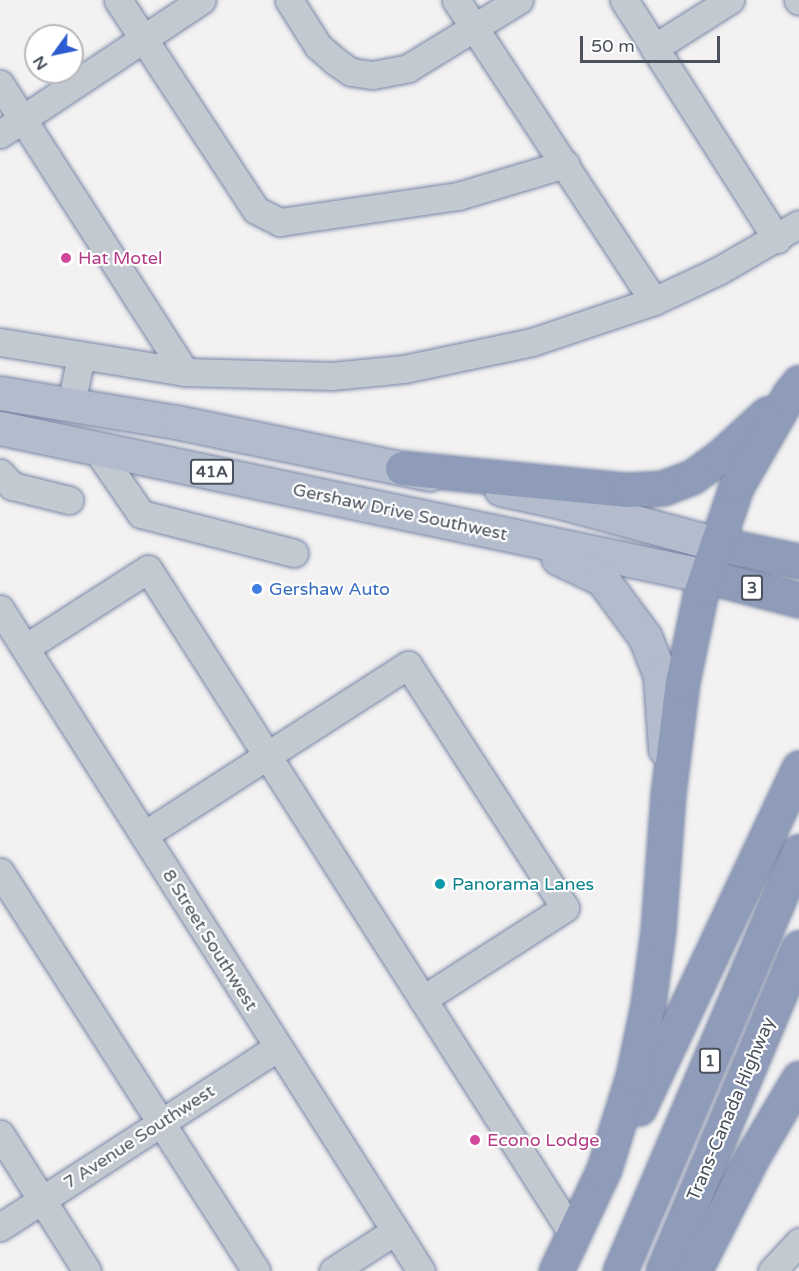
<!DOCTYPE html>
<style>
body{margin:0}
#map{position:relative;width:799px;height:1271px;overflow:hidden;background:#f3f1f1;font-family:"Varela Round",sans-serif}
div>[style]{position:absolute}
.roads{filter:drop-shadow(0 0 2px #7987a6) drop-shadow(0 0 2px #7987a6)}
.minor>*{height:27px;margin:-13.5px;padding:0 13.5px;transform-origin:13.5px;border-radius:13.5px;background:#c3c9d1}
.major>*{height:33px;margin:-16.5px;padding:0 16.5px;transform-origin:16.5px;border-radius:16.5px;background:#b3bccc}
.highway>*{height:33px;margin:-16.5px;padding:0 16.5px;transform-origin:16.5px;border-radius:16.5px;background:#8e9cba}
.dots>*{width:16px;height:16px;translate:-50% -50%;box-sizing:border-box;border:3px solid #fff;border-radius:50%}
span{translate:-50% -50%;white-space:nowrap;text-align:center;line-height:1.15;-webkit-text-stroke:4.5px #fff;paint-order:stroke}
.shield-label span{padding:2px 4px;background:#fff;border:2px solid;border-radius:4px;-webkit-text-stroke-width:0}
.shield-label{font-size:16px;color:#4a515c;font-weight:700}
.hotel-label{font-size:18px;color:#b23c85}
.left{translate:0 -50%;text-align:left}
.street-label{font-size:18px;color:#4a515c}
.shop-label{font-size:18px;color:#366cbe}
.culture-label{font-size:18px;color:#0d838f}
.north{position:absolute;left:24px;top:24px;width:60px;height:60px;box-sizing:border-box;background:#fff;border:2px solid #b7b9be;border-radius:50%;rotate:237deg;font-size:16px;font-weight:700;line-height:24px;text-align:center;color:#4a515c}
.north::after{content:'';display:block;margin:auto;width:21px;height:27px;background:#2c5cd1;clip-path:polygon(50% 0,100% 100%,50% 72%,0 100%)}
.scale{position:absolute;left:580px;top:36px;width:140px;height:27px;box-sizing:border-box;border:3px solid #4a515c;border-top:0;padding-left:8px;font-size:18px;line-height:21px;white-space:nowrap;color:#4a515c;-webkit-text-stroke:4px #fff;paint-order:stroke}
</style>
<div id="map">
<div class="roads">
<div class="minor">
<i style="left:118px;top:0;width:251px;rotate:56.7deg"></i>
<i style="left:256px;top:210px;width:27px;rotate:27deg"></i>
<i style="left:280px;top:222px;width:180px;rotate:-8.3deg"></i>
<i style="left:458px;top:196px;width:112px;rotate:-16.7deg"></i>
<i style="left:289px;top:0;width:54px;rotate:57.8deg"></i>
<i style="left:318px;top:46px;width:23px;rotate:41deg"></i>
<i style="left:335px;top:61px;width:19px;rotate:35deg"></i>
<i style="left:351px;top:72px;width:22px;rotate:8deg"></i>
<i style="left:373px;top:75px;width:36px;rotate:-11deg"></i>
<i style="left:408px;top:68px;width:130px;rotate:-31.5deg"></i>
<i style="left:456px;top:0;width:360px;rotate:56.7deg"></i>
<i style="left:624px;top:0;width:284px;rotate:57.4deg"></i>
<i style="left:798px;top:0;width:1px;rotate:45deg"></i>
<i style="left:654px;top:48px;width:90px;rotate:-32.3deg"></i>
<i style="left:0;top:84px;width:342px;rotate:57.3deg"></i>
<i style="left:0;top:134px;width:242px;rotate:-33.6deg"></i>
<i style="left:0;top:342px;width:187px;rotate:9.2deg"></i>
<i style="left:185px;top:372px;width:147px;rotate:1.6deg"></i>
<i style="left:332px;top:376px;width:72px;rotate:-5.6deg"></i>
<i style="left:404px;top:369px;width:131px;rotate:-11.9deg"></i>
<i style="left:532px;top:342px;width:129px;rotate:-18.6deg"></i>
<i style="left:654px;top:301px;width:73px;rotate:-25.2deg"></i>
<i style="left:720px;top:270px;width:91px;rotate:-30.2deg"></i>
<i style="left:71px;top:404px;width:49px;rotate:-78.2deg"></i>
<i style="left:95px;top:447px;width:81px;rotate:55.5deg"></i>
<i style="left:141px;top:514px;width:158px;rotate:14.3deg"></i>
<i style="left:0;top:473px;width:18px;rotate:47deg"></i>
<i style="left:12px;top:486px;width:59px;rotate:13.8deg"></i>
<i style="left:0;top:609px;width:785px;rotate:57.55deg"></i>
<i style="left:25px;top:648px;width:146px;rotate:-32.7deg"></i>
<i style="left:148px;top:569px;width:791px;rotate:57.43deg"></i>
<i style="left:144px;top:835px;width:314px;rotate:-32.8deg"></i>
<i style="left:408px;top:665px;width:289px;rotate:57.1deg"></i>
<i style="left:565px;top:908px;width:169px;rotate:147.3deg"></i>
<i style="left:0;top:872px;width:474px;rotate:57.3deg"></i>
<i style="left:0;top:1134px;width:162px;rotate:57.6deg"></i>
<i style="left:0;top:1227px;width:331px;rotate:-32.9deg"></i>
<i style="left:333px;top:1271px;width:74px;rotate:-32.8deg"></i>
<i style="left:772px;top:1271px;width:40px;rotate:-47deg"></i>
</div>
<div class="major">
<i style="left:0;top:393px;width:178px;rotate:9.4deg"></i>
<i style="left:176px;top:422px;width:259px;rotate:11.6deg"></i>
<i style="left:0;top:428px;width:721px;rotate:11.84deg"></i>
<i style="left:501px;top:489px;width:61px;rotate:12.2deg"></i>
<i style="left:561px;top:502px;width:162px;rotate:15.1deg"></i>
<i style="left:558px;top:558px;width:49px;rotate:25.5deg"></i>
<i style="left:602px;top:579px;width:72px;rotate:53.4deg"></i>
<i style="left:645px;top:637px;width:41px;rotate:68.5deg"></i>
<i style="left:660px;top:675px;width:74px;rotate:86.1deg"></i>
</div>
<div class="highway">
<i style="left:402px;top:468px;width:226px;rotate:5.6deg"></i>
<i style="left:627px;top:490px;width:36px;rotate:-3deg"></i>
<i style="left:663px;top:488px;width:31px;rotate:-21deg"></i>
<i style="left:692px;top:477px;width:34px;rotate:-36deg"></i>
<i style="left:720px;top:457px;width:64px;rotate:-42.5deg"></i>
<i style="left:717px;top:544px;width:84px;rotate:11.7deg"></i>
<i style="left:706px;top:576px;width:96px;rotate:14.5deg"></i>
<i style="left:639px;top:1108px;width:376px;rotate:-64.8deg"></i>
<i style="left:556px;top:1271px;width:113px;rotate:-64.8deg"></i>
<i style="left:604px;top:1169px;width:97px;rotate:-72.7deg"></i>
<i style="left:633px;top:1076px;width:74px;rotate:-78.2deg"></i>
<i style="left:648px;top:1004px;width:75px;rotate:-82.3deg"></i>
<i style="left:658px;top:930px;width:136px;rotate:-85.8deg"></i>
<i style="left:668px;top:794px;width:113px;rotate:-82.9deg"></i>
<i style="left:682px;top:682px;width:93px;rotate:-78.2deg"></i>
<i style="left:701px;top:591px;width:110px;rotate:-71.4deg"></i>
<i style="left:736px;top:487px;width:106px;rotate:-60.1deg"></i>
<i style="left:789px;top:395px;width:16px;rotate:-52deg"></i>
<i style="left:620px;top:1271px;width:456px;rotate:-66.9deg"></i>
<i style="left:663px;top:1271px;width:351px;rotate:-67.2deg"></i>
<i style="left:694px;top:1271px;width:126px;rotate:-63deg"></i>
<i style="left:751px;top:1159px;width:94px;rotate:-59.3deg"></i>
</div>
</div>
<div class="dots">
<i style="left:66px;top:258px;background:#d1479c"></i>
<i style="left:257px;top:589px;background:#3f7fe0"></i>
<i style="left:440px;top:884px;background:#0f9aa8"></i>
<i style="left:475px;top:1140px;background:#d1479c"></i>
</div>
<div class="shield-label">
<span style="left:212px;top:472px">41A</span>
<span style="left:752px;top:588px">3</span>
<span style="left:710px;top:1061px">1</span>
</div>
<div class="hotel-label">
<span class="left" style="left:78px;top:258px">Hat Motel</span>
<span class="left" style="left:487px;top:1140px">Econo Lodge</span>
</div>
<div class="street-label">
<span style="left:400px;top:512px;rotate:12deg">Gershaw Drive Southwest</span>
<span style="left:210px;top:940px;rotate:58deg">8 Street Southwest</span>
<span style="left:731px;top:1109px;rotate:-67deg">Trans-Canada Highway</span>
<span style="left:139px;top:1137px;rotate:-33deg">7 Avenue Southwest</span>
</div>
<div class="shop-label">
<span class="left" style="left:269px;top:589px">Gershaw Auto</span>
</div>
<div class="culture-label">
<span class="left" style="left:452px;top:884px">Panorama Lanes</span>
</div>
<div class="north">N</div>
<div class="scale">50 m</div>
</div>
